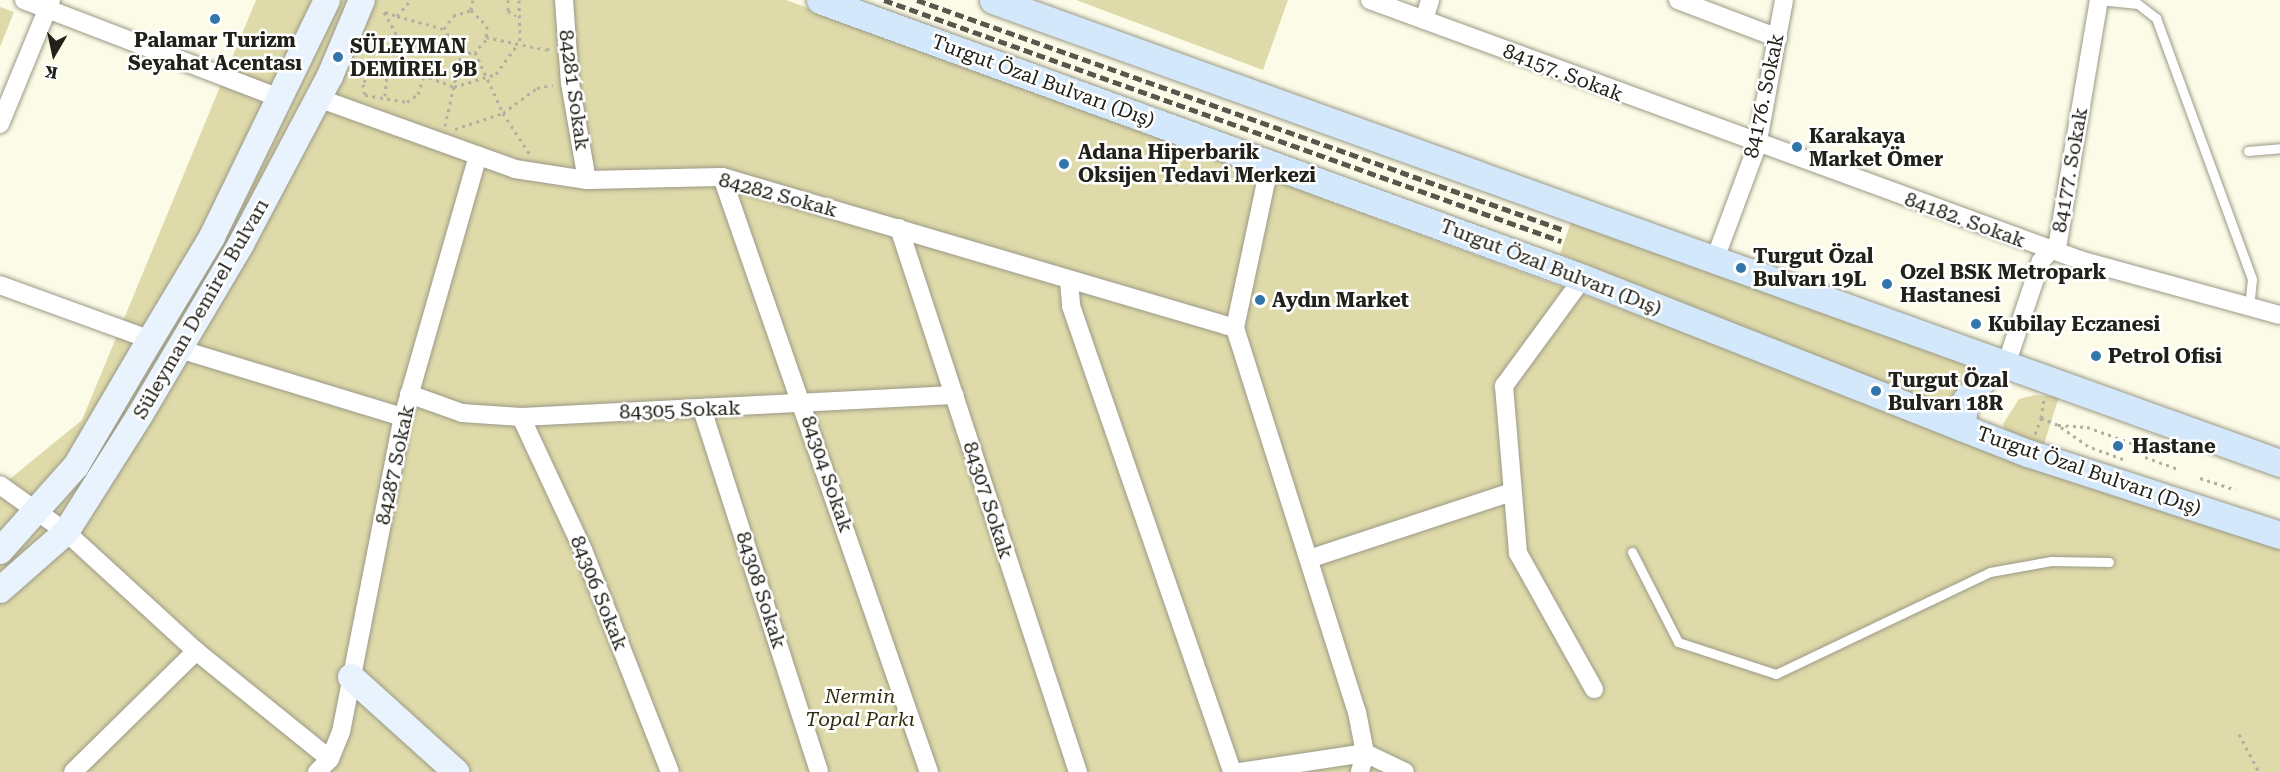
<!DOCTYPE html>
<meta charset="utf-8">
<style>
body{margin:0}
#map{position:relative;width:2280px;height:772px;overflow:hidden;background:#fcfbe7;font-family:"Roboto Serif",serif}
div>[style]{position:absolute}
.green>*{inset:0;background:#dfdaa9}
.path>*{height:3px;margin-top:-1.5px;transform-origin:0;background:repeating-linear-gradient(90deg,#b1b0a1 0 3px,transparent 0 7.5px)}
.roads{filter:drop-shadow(0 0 2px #9b9987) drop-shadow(0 0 2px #9b9987)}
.lane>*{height:9px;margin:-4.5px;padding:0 4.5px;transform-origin:4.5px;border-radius:4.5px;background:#fff}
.street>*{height:18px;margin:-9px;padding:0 9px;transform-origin:9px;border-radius:9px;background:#fff}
.secondary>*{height:26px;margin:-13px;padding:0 13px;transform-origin:13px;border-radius:13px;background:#e9f3fd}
.primary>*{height:27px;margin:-13.5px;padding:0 13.5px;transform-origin:13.5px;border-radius:13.5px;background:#d3e8fb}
.rail>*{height:4.5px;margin-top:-2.25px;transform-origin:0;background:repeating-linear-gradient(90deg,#57574d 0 9px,transparent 0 13.5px)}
.dots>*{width:16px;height:16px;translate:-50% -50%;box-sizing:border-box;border:3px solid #fff;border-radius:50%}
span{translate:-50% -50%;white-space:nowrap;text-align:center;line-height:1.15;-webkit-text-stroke:5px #fff;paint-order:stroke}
.poi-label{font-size:20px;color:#21211a;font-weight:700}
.left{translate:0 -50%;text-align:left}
.street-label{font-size:20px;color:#21211a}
.park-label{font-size:20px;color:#302c0e;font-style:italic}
.north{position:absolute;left:24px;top:24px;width:60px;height:60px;-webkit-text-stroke:4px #fff;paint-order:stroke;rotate:189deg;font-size:16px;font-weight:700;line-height:24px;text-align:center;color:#21211a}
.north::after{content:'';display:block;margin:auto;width:21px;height:27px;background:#21211a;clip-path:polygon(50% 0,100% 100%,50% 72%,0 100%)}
</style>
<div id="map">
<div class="green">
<i style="clip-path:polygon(256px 0,786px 0,1959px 434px,2280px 535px,2280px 772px,0 772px,0 487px,82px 420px)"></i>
<i style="clip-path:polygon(1076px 0,1288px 0,1263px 70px)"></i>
<i style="clip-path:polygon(0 7px,14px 12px,0 47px)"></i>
<i style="clip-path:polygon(1571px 222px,1969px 363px,1962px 384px,1964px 416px,1560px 254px)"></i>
<i style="clip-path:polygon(2035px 395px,2059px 397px,2043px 447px,2005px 432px,2003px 424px,2019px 399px)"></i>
</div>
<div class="path">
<i style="left:508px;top:0;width:11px;rotate:90deg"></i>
<i style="left:508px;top:11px;width:9px;rotate:32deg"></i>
<i style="left:519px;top:0;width:44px;rotate:88.7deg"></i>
<i style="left:471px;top:10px;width:23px;rotate:45deg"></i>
<i style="left:487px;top:26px;width:14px;rotate:94deg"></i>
<i style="left:486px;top:40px;width:16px;rotate:133deg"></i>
<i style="left:475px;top:52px;width:67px;rotate:65.3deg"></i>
<i style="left:503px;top:113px;width:42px;rotate:-36.3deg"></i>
<i style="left:537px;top:88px;width:16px;rotate:-11deg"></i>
<i style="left:384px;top:12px;width:31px;rotate:61deg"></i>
<i style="left:399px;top:39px;width:37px;rotate:22deg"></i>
<i style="left:433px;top:53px;width:19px;rotate:-39deg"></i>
<i style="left:385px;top:12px;width:13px;rotate:18deg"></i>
<i style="left:397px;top:16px;width:21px;rotate:-49deg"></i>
<i style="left:397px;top:16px;width:49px;rotate:15.5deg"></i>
<i style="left:486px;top:37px;width:62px;rotate:12deg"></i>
<i style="left:547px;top:50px;width:6px;rotate:-45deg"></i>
<i style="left:399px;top:39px;width:9px;rotate:139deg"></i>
<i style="left:392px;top:45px;width:19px;rotate:84deg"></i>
<i style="left:394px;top:64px;width:64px;rotate:21deg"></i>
<i style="left:454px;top:87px;width:44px;rotate:-17.2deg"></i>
<i style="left:496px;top:74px;width:37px;rotate:-54deg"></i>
<i style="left:461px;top:54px;width:14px;rotate:-8deg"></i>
<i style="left:387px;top:75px;width:13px;rotate:-58deg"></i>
<i style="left:385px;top:96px;width:21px;rotate:-85deg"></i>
<i style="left:387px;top:75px;width:18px;rotate:-174deg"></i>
<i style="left:369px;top:73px;width:13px;rotate:119deg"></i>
<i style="left:363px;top:84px;width:11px;rotate:80deg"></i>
<i style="left:365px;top:95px;width:43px;rotate:9.5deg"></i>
<i style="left:407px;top:102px;width:14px;rotate:-36deg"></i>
<i style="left:418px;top:94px;width:20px;rotate:-72deg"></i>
<i style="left:445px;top:126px;width:74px;rotate:-77.5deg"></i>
<i style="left:461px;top:54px;width:30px;rotate:-124deg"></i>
<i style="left:444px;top:29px;width:16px;rotate:-55deg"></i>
<i style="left:453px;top:16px;width:19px;rotate:-18deg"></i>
<i style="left:471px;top:10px;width:10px;rotate:-79deg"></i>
<i style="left:455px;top:129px;width:51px;rotate:-18.4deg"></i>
<i style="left:503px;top:113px;width:48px;rotate:57deg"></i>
<i style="left:2041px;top:418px;width:18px;rotate:-81deg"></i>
<i style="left:2035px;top:434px;width:17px;rotate:-69deg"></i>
<i style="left:2041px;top:418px;width:18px;rotate:22deg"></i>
<i style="left:2145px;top:457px;width:37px;rotate:20deg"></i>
<i style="left:2123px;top:459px;width:37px;rotate:-160deg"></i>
<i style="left:2088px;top:446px;width:37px;rotate:-145deg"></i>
<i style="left:2058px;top:425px;width:29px;rotate:4deg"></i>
<i style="left:2087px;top:427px;width:50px;rotate:19.9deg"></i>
<i style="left:2200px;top:478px;width:38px;rotate:18deg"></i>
<i style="left:2239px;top:734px;width:43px;rotate:62.2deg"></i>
</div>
<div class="roads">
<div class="lane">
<i style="left:2099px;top:0;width:39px;rotate:6deg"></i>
<i style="left:2138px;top:4px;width:23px;rotate:38deg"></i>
<i style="left:2156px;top:18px;width:278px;rotate:69.8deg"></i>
<i style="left:2252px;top:279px;width:28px;rotate:96deg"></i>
<i style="left:2248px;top:151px;width:32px;rotate:-5deg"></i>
<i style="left:1632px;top:552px;width:101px;rotate:62.9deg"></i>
<i style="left:1678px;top:642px;width:103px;rotate:18.1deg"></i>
<i style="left:1776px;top:674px;width:237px;rotate:-25.5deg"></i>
<i style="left:1990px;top:572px;width:62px;rotate:-10.2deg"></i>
<i style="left:2051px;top:561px;width:58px;rotate:1deg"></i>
</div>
<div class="street">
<i style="left:24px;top:0;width:276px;rotate:21deg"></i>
<i style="left:564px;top:0;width:83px;rotate:85.9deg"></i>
<i style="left:570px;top:83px;width:98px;rotate:80.1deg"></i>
<i style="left:1370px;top:0;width:756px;rotate:20.11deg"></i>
<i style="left:2080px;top:260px;width:207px;rotate:15.4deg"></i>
<i style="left:1678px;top:0;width:107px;rotate:20.8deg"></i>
<i style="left:1424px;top:20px;width:21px;rotate:-73deg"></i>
<i style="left:318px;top:98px;width:209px;rotate:19.8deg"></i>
<i style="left:515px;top:169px;width:73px;rotate:8.7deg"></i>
<i style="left:587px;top:180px;width:135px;rotate:-1.3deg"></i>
<i style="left:722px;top:177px;width:535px;rotate:16.4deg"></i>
<i style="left:0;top:124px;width:134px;rotate:-67.6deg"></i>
<i style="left:1270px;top:163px;width:169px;rotate:102deg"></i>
<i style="left:1235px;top:328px;width:403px;rotate:72.4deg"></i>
<i style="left:1357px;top:712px;width:42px;rotate:79deg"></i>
<i style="left:1365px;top:753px;width:20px;rotate:105deg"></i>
<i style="left:722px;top:177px;width:630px;rotate:70.82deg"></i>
<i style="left:899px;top:228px;width:573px;rotate:71.79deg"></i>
<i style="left:1715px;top:259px;width:121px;rotate:-69.6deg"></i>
<i style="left:1757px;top:146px;width:148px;rotate:-79.5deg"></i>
<i style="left:1583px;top:278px;width:134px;rotate:126.2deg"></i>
<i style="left:1504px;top:386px;width:168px;rotate:85.2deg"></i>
<i style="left:1518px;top:553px;width:156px;rotate:60.8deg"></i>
<i style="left:1069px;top:281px;width:25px;rotate:85deg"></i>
<i style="left:1071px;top:306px;width:493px;rotate:70.9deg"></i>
<i style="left:0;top:285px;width:161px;rotate:20deg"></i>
<i style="left:179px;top:349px;width:234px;rotate:16.9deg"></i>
<i style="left:2006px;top:365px;width:110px;rotate:-71.4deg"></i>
<i style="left:2041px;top:261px;width:25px;rotate:-48deg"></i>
<i style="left:2058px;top:242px;width:245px;rotate:-80.4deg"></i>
<i style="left:409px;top:394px;width:56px;rotate:19.7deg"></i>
<i style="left:462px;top:413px;width:59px;rotate:3.9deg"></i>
<i style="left:521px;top:417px;width:434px;rotate:-2.9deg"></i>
<i style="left:702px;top:409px;width:381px;rotate:72.1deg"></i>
<i style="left:521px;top:417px;width:147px;rotate:65deg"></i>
<i style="left:583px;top:550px;width:238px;rotate:68.6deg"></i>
<i style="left:0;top:485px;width:81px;rotate:35.5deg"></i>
<i style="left:66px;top:532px;width:176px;rotate:42.5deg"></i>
<i style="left:196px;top:651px;width:172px;rotate:38.9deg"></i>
<i style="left:1312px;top:558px;width:211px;rotate:-18.3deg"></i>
<i style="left:73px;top:772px;width:173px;rotate:-44.5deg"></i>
<i style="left:317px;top:772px;width:18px;rotate:-45deg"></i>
<i style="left:330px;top:759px;width:29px;rotate:-68deg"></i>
<i style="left:341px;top:732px;width:321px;rotate:-78.9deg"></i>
<i style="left:403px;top:417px;width:272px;rotate:-74deg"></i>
<i style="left:1240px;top:772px;width:126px;rotate:-8.6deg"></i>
<i style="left:1365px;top:753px;width:44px;rotate:25.4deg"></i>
</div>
<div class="secondary">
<i style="left:0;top:551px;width:114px;rotate:-48.2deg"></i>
<i style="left:76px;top:466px;width:132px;rotate:-59.6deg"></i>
<i style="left:143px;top:352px;width:134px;rotate:-59deg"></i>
<i style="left:212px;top:237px;width:263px;rotate:-64.1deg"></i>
<i style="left:0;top:590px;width:88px;rotate:-41.3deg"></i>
<i style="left:66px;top:532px;width:138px;rotate:-57.7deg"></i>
<i style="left:140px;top:415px;width:199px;rotate:-59.4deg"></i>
<i style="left:241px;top:244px;width:190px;rotate:-62.1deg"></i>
<i style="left:330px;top:76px;width:82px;rotate:-67.2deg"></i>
<i style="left:351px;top:677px;width:142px;rotate:42.1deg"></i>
</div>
<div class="primary">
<i style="left:820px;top:0;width:812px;rotate:20.02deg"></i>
<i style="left:1583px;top:278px;width:478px;rotate:21.5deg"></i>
<i style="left:2028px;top:453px;width:265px;rotate:18deg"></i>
<i style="left:993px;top:0;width:1368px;rotate:19.79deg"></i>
<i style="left:1961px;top:427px;width:26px;rotate:-81deg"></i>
<i style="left:1965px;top:401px;width:50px;rotate:-50.6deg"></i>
</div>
</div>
<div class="rail">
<i style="left:884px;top:0;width:719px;rotate:19.59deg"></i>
<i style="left:917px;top:0;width:687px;rotate:19.57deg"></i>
</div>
<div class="dots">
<i style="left:215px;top:19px;background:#3175aa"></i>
<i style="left:338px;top:57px;background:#3175aa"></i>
<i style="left:1797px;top:147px;background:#3175aa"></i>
<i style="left:1064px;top:164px;background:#3175aa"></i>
<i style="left:1741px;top:268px;background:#3175aa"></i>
<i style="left:1887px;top:284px;background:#3175aa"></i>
<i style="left:1260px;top:300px;background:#3175aa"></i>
<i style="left:1976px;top:324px;background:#3175aa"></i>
<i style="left:2096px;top:356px;background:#3175aa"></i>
<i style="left:1876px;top:391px;background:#3175aa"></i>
<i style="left:2118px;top:446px;background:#3175aa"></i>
</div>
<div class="poi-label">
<span style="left:215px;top:52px">Palamar Turizm<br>Seyahat Acentası</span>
<span class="left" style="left:350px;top:58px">SÜLEYMAN<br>DEMİREL 9B</span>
<span class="left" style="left:1809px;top:148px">Karakaya<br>Market Ömer</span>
<span class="left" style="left:1078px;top:164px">Adana Hiperbarik<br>Oksijen Tedavi Merkezi</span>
<span class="left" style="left:1753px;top:268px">Turgut Özal<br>Bulvarı 19L</span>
<span class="left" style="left:1900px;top:284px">Ozel BSK Metropark<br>Hastanesi</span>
<span class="left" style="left:1272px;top:300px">Aydın Market</span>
<span class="left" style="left:1988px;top:324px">Kubilay Eczanesi</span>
<span class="left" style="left:2108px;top:356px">Petrol Ofisi</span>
<span class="left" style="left:1888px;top:392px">Turgut Özal<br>Bulvarı 18R</span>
<span class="left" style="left:2132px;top:446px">Hastane</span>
</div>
<div class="street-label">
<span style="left:1563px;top:73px;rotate:21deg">84157. Sokak</span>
<span style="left:1043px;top:81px;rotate:20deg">Turgut Özal Bulvarı (Dış)</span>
<span style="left:574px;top:90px;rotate:82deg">84281 Sokak</span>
<span style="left:1764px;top:96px;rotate:-78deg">84176. Sokak</span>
<span style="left:2070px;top:170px;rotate:-80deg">84177. Sokak</span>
<span style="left:778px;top:195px;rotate:15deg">84282 Sokak</span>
<span style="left:1965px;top:220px;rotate:20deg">84182. Sokak</span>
<span style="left:1551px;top:267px;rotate:21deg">Turgut Özal Bulvarı (Dış)</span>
<span style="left:201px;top:309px;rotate:-60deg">Süleyman Demirel Bulvarı</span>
<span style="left:680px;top:410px;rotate:-2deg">84305 Sokak</span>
<span style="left:395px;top:465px;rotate:-78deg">84287 Sokak</span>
<span style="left:2089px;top:471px;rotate:19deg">Turgut Özal Bulvarı (Dış)</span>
<span style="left:827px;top:474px;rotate:71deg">84304 Sokak</span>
<span style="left:988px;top:500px;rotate:72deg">84307 Sokak</span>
<span style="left:761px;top:590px;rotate:72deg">84308 Sokak</span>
<span style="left:599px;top:593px;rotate:68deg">84306 Sokak</span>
</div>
<div class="park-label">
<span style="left:860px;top:708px">Nermin<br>Topal Parkı</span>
</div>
<div class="north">K</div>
</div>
